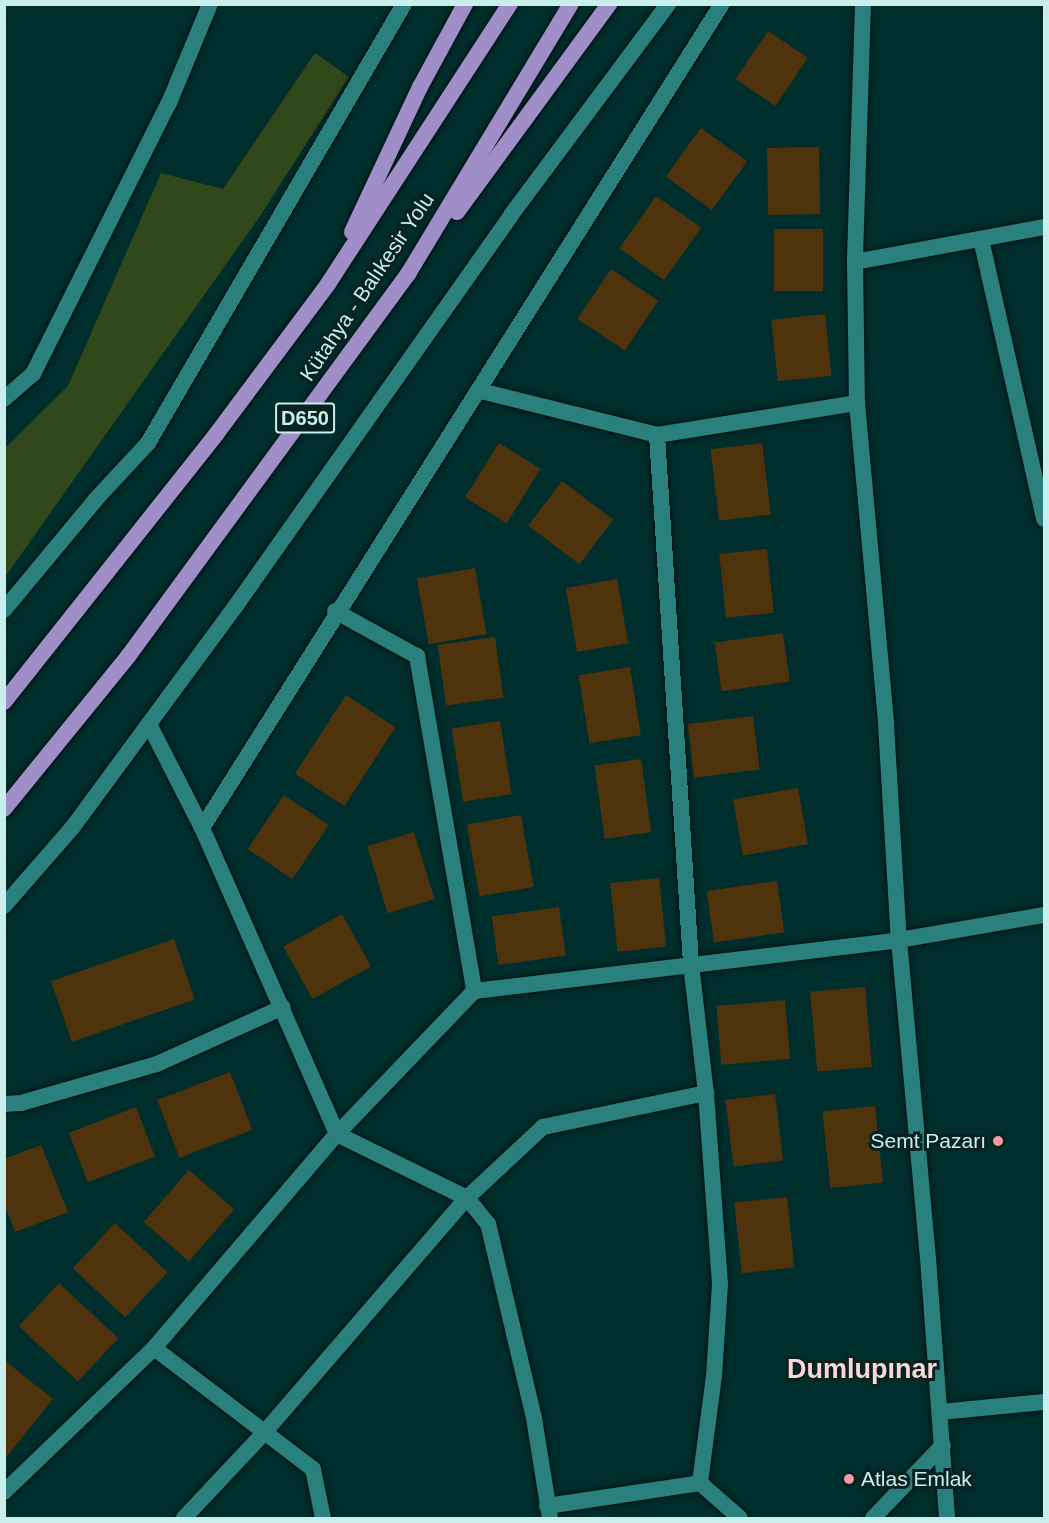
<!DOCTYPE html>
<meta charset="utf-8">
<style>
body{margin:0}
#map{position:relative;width:1049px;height:1523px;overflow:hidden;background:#002e2c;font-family:Helvetica,sans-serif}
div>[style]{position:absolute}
.green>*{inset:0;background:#31481a}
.building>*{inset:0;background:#4e330d;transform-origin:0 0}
.roads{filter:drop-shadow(0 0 2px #001413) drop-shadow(0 0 2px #001413)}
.minor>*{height:16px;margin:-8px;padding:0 8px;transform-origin:8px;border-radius:8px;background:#29807c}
.trunk>*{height:16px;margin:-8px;padding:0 8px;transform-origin:8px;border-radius:8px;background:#a08ec8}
.dots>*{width:16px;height:16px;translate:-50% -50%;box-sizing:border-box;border:3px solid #072221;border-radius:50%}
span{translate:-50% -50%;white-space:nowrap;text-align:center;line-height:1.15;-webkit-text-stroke:6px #072221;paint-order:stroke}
.shield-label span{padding:2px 4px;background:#072221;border:2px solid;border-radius:4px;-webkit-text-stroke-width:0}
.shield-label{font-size:20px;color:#c8efec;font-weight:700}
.street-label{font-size:21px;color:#c8efec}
.poi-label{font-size:21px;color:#c8efec}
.right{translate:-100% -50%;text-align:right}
.left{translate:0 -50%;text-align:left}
.district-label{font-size:27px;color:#fbd7db;font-weight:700}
.frame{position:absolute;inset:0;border:6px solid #c8efec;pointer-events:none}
</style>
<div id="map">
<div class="green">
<i style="clip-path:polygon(315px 53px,349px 77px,260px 216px,5px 577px,5px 448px,68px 386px,161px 173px,223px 189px)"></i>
</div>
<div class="building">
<i style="left:768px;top:31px;width:48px;height:58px;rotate:34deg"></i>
<i style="left:701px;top:128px;width:57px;height:60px;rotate:36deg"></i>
<i style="left:819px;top:147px;width:67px;height:52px;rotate:89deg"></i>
<i style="left:656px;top:196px;width:55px;height:64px;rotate:35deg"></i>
<i style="left:774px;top:229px;width:49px;height:62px"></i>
<i style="left:611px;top:269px;width:57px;height:60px;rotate:34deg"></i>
<i style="left:825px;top:314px;width:62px;height:54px;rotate:84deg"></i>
<i style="left:499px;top:443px;width:49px;height:64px;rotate:32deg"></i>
<i style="left:762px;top:443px;width:72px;height:52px;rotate:83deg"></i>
<i style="left:562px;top:481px;width:64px;height:56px;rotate:37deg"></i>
<i style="left:767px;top:549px;width:64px;height:48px;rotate:84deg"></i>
<i style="left:475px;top:568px;width:67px;height:59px;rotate:80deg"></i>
<i style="left:617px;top:579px;width:65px;height:52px;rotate:80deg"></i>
<i style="left:783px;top:633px;width:49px;height:69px;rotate:82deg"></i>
<i style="left:495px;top:637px;width:61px;height:58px;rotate:82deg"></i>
<i style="left:630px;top:667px;width:69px;height:52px;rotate:81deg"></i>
<i style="left:346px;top:695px;width:59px;height:94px;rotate:33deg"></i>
<i style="left:753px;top:716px;width:54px;height:66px;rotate:83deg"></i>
<i style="left:500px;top:721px;width:74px;height:49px;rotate:81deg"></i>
<i style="left:641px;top:759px;width:74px;height:47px;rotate:82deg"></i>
<i style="left:798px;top:788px;width:57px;height:66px;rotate:80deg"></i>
<i style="left:284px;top:795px;width:54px;height:65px;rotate:34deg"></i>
<i style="left:521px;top:815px;width:73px;height:55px;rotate:80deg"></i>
<i style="left:414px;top:832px;width:70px;height:49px;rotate:73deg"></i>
<i style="left:659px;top:878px;width:69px;height:49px;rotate:84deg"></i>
<i style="left:777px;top:881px;width:52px;height:71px;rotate:82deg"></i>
<i style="left:559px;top:907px;width:49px;height:68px;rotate:82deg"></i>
<i style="left:342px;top:914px;width:60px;height:67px;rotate:61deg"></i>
<i style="left:174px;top:939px;width:64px;height:130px;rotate:71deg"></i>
<i style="left:865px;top:987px;width:80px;height:55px;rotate:85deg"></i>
<i style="left:785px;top:1000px;width:59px;height:69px;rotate:85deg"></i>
<i style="left:230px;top:1072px;width:62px;height:78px;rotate:69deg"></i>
<i style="left:775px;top:1094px;width:67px;height:50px;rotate:83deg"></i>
<i style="left:875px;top:1106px;width:77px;height:53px;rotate:84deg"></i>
<i style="left:136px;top:1107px;width:53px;height:72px;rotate:69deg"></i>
<i style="clip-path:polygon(41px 1145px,68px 1212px,15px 1232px,4px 1203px,4px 1159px)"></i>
<i style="left:189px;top:1170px;width:60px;height:69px;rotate:41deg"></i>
<i style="left:787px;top:1197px;width:71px;height:53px;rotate:84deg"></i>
<i style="left:115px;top:1223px;width:72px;height:62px;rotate:43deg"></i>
<i style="left:59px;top:1283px;width:81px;height:59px;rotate:43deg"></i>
<i style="clip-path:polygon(4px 1360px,53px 1399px,7px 1456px,4px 1455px)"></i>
</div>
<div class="roads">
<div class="minor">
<i style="left:863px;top:4px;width:258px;rotate:91.8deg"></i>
<i style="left:855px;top:262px;width:141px;rotate:89.2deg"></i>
<i style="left:857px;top:403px;width:322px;rotate:84.8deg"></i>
<i style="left:886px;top:724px;width:216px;rotate:86.6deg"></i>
<i style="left:899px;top:940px;width:319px;rotate:84.8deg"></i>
<i style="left:928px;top:1258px;width:261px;rotate:85.8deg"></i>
<i style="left:981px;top:239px;width:287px;rotate:77.3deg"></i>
<i style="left:855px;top:262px;width:192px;rotate:-10.5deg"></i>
<i style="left:481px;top:391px;width:181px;rotate:14deg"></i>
<i style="left:657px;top:435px;width:203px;rotate:-9.1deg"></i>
<i style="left:4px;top:399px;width:38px;rotate:-41deg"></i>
<i style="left:33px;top:374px;width:303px;rotate:-63.4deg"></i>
<i style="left:169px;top:103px;width:107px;rotate:-67.5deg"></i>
<i style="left:657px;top:435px;width:530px;rotate:86.32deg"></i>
<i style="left:691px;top:964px;width:130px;rotate:83.4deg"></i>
<i style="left:706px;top:1093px;width:192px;rotate:85.8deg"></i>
<i style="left:720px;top:1284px;width:92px;rotate:93.7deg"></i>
<i style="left:714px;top:1376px;width:108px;rotate:97.5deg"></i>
<i style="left:4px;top:610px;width:144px;rotate:-50.3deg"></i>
<i style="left:96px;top:499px;width:76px;rotate:-47.1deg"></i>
<i style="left:148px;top:443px;width:508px;rotate:-59.75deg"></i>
<i style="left:335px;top:611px;width:94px;rotate:28.8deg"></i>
<i style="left:417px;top:656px;width:340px;rotate:80.3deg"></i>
<i style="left:202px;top:828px;width:974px;rotate:-57.75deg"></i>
<i style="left:4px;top:906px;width:103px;rotate:-48.9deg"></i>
<i style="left:72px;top:828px;width:278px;rotate:-53.6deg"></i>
<i style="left:237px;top:604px;width:476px;rotate:-54.8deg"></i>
<i style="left:511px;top:215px;width:263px;rotate:-53.3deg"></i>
<i style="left:4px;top:1104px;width:17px;rotate:-3deg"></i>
<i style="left:21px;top:1103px;width:141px;rotate:-16deg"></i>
<i style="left:157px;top:1064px;width:138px;rotate:-24.3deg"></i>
<i style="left:154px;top:1348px;width:200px;rotate:37.3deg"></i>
<i style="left:313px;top:1469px;width:50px;rotate:78.5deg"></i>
<i style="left:940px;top:1412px;width:104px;rotate:-5.5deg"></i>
<i style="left:4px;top:1492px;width:208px;rotate:-43.8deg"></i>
<i style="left:154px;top:1348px;width:282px;rotate:-49.5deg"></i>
<i style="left:337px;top:1134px;width:334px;rotate:-113.8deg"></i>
<i style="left:202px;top:828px;width:117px;rotate:-117deg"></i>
<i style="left:547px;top:1506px;width:155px;rotate:-8.5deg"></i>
<i style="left:700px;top:1483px;width:53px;rotate:41.2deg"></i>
<i style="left:184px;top:1518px;width:115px;rotate:-46.8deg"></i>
<i style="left:263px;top:1434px;width:312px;rotate:-49.2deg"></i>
<i style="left:467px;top:1198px;width:104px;rotate:-43.1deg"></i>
<i style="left:543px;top:1127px;width:167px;rotate:-11.8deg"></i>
<i style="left:550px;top:1518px;width:101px;rotate:-99.1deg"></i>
<i style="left:534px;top:1418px;width:199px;rotate:-103.3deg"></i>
<i style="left:488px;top:1224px;width:33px;rotate:-129deg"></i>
<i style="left:467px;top:1198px;width:145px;rotate:-153.8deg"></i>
<i style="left:337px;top:1134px;width:198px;rotate:-46.2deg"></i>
<i style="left:474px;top:991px;width:428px;rotate:-6.8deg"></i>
<i style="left:899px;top:940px;width:147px;rotate:-9.8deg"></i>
<i style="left:873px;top:1518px;width:101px;rotate:-46.2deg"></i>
</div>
<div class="trunk">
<i style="left:457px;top:212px;width:258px;rotate:-53.8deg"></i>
<i style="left:352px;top:232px;width:160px;rotate:-64.9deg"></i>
<i style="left:420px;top:87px;width:94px;rotate:-61.5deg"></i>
<i style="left:4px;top:702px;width:343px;rotate:-51.6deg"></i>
<i style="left:217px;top:433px;width:186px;rotate:-53.3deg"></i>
<i style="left:328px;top:284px;width:334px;rotate:-57deg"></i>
<i style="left:4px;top:809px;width:198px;rotate:-50.9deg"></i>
<i style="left:129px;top:655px;width:472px;rotate:-53.8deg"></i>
<i style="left:408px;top:274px;width:315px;rotate:-58.9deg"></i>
</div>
</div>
<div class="dots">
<i style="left:998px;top:1141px;background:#f49aa6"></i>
<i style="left:849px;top:1479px;background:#f49aa6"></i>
</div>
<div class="shield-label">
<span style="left:305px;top:418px">D650</span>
</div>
<div class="street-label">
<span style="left:367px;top:287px;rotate:-56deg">Kütahya - Balıkesir Yolu</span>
</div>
<div class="poi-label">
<span class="right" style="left:986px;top:1141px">Semt Pazarı</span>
<span class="left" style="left:861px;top:1479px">Atlas Emlak</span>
</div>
<div class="district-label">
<span style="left:862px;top:1370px">Dumlupınar</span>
</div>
<div class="frame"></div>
</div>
